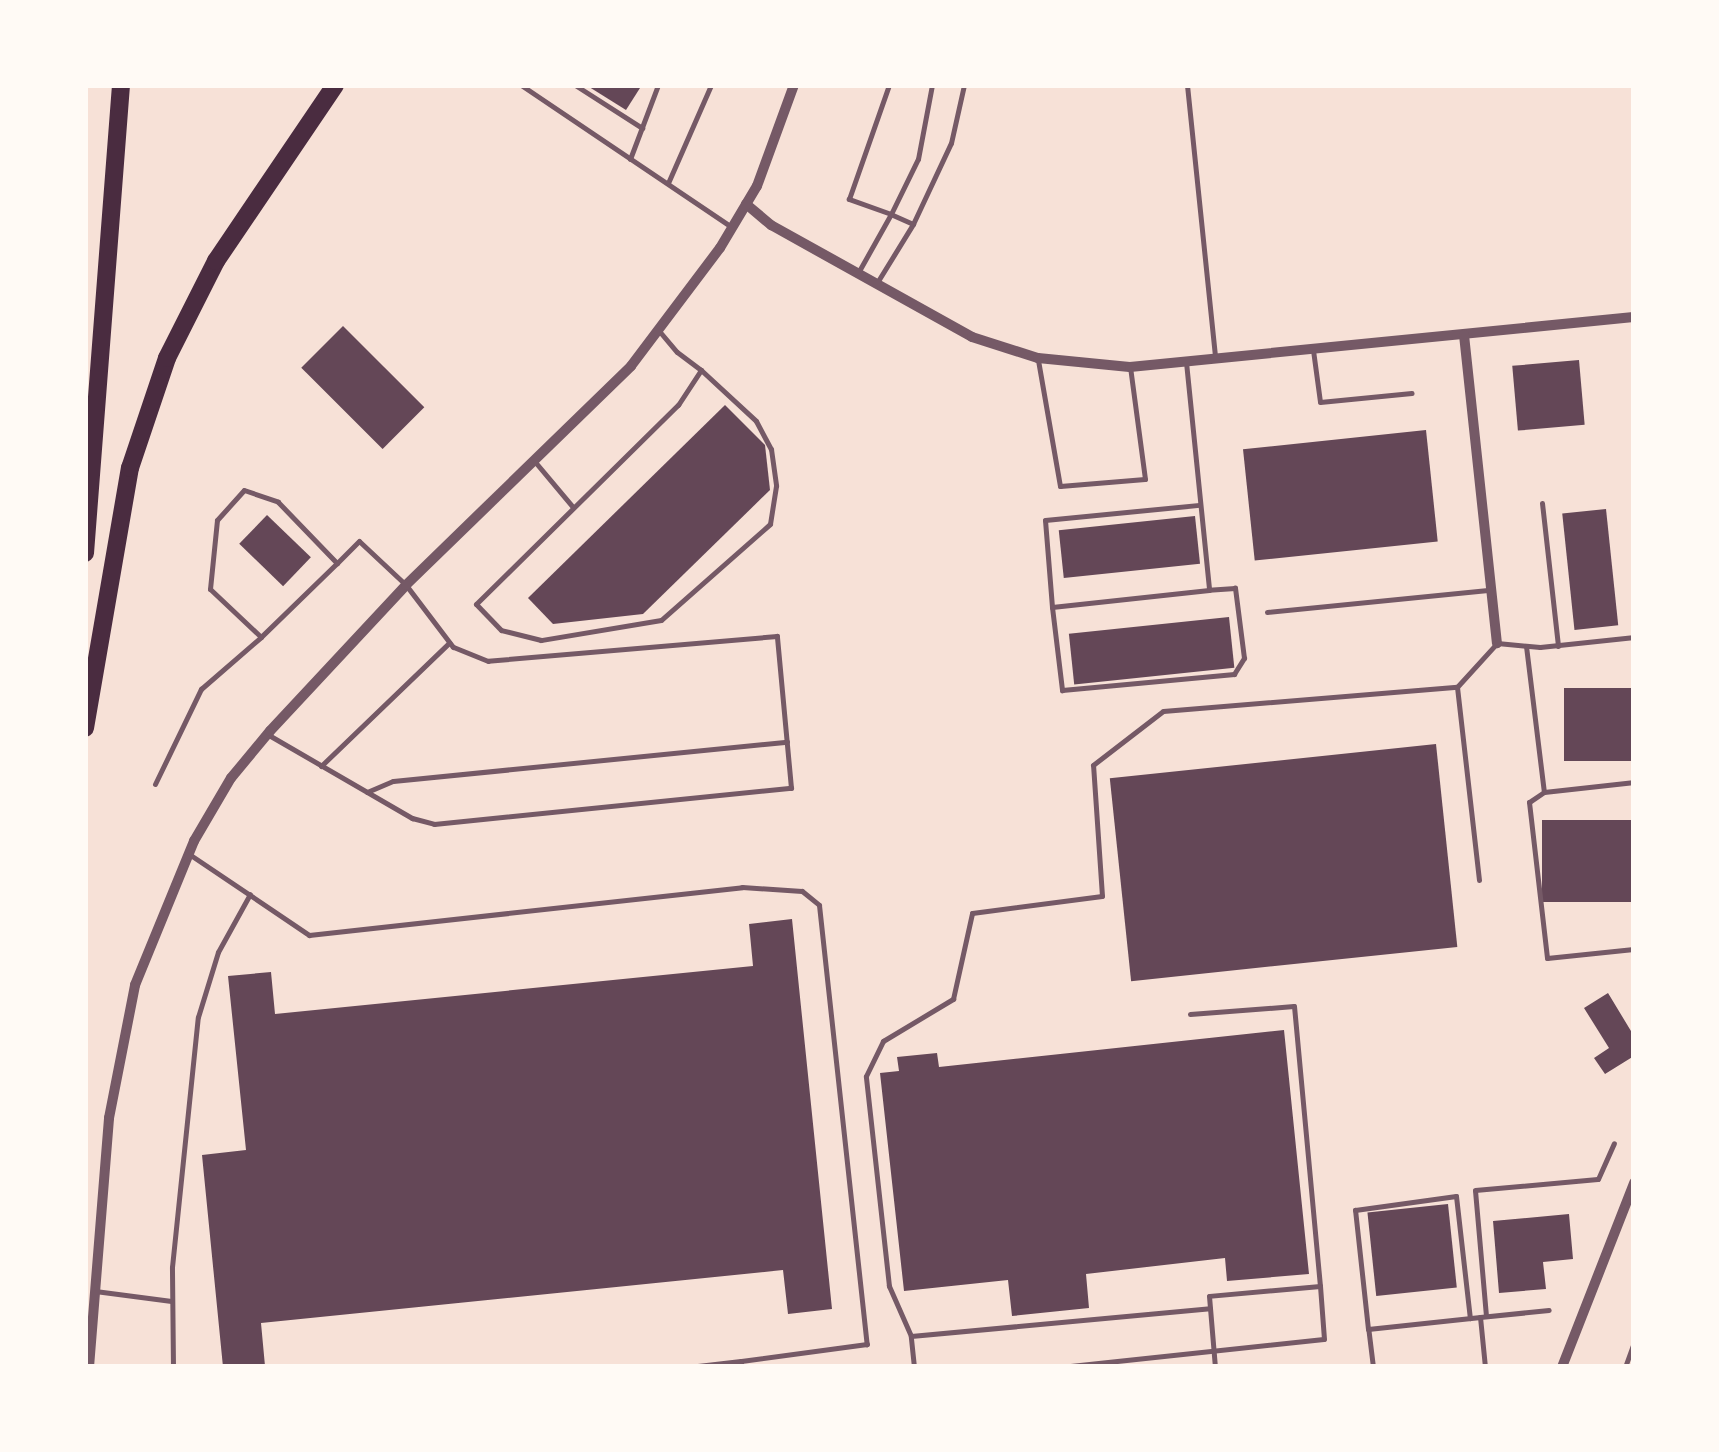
<!DOCTYPE html>
<style>
body{margin:0}
#map{position:relative;width:1719px;height:1452px;overflow:hidden;background:#f7e1d7;font-family:Figtree,sans-serif}
div>[style]{position:absolute}
.building>*{inset:0;background:#644757;transform-origin:0 0}
.service>*{height:5px;margin:-2.5px;padding:0 2.5px;transform-origin:2.5px;border-radius:2.5px;background:#755966}
.minor>*{height:10px;margin:-5px;padding:0 5px;transform-origin:5px;border-radius:5px;background:#755966}
.motorway>*{height:18px;margin:-9px;padding:0 9px;transform-origin:9px;border-radius:9px;background:#4a2c40}
span{translate:-50% -50%;white-space:nowrap;text-align:center;line-height:1.15;-webkit-text-stroke:8px #fffaf5;paint-order:stroke}
.frame{position:absolute;inset:0;border:88px solid #fffaf5;pointer-events:none}
</style>
<div id="map">
<div class="building">
<i style="clip-path:polygon(586px 85px,635px 85px,640px 88px,626px 110px)"></i>
<i style="left:343px;top:326px;width:115px;height:59px;rotate:45deg"></i>
<i style="left:1579px;top:360px;width:65px;height:67px;rotate:85deg"></i>
<i style="clip-path:polygon(725px 405px,765px 445px,770px 490px,643px 614px,553px 624px,528px 598px)"></i>
<i style="left:1426px;top:430px;width:112px;height:184px;rotate:84deg"></i>
<i style="left:1606px;top:509px;width:117px;height:44px;rotate:84deg"></i>
<i style="left:267px;top:515px;width:61px;height:40px;rotate:44deg"></i>
<i style="left:1195px;top:516px;width:48px;height:137px;rotate:84deg"></i>
<i style="left:1229px;top:617px;width:51px;height:161px;rotate:84deg"></i>
<i style="left:1634px;top:688px;width:73px;height:70px;rotate:90deg"></i>
<i style="left:1436px;top:744px;width:204px;height:328px;rotate:84deg"></i>
<i style="left:1634px;top:820px;width:82px;height:92px;rotate:90deg"></i>
<i style="clip-path:polygon(792px 919px,832px 1309px,788px 1314px,783px 1270px,261px 1323px,265px 1366px,223px 1367px,202px 1155px,246px 1150px,228px 976px,271px 972px,275px 1014px,753px 966px,749px 924px)"></i>
<i style="clip-path:polygon(1608px 993px,1634px 1036px,1634px 1056px,1605px 1074px,1594px 1058px,1609px 1048px,1584px 1008px)"></i>
<i style="clip-path:polygon(1284px 1030px,1309px 1274px,1227px 1281px,1225px 1258px,1086px 1274px,1089px 1308px,1012px 1316px,1008px 1280px,904px 1291px,880px 1073px,899px 1071px,897px 1057px,937px 1053px,939px 1067px)"></i>
<i style="left:1448px;top:1204px;width:84px;height:81px;rotate:84deg"></i>
<i style="clip-path:polygon(1569px 1214px,1573px 1259px,1543px 1262px,1546px 1289px,1499px 1293px,1493px 1221px)"></i>
</div>
<div class="service">
<i style="left:521px;top:85px;width:252px;rotate:34deg"></i>
<i style="left:575px;top:85px;width:80px;rotate:32.7deg"></i>
<i style="left:1187px;top:85px;width:272px;rotate:84.1deg"></i>
<i style="left:630px;top:159px;width:79px;rotate:-69.3deg"></i>
<i style="left:668px;top:183px;width:107px;rotate:-66.3deg"></i>
<i style="left:913px;top:224px;width:89px;rotate:-64.9deg"></i>
<i style="left:951px;top:143px;width:59px;rotate:-77.4deg"></i>
<i style="left:859px;top:271px;width:65px;rotate:-60.7deg"></i>
<i style="left:891px;top:214px;width:45px;rotate:-160.3deg"></i>
<i style="left:849px;top:199px;width:121px;rotate:-70.7deg"></i>
<i style="left:878px;top:281px;width:67px;rotate:-58.4deg"></i>
<i style="left:913px;top:224px;width:24px;rotate:-156deg"></i>
<i style="left:891px;top:214px;width:61px;rotate:-63.9deg"></i>
<i style="left:918px;top:159px;width:75px;rotate:-79.3deg"></i>
<i style="left:660px;top:332px;width:26px;rotate:50deg"></i>
<i style="left:677px;top:352px;width:30px;rotate:37deg"></i>
<i style="left:701px;top:370px;width:75px;rotate:42.8deg"></i>
<i style="left:756px;top:421px;width:32px;rotate:62deg"></i>
<i style="left:771px;top:449px;width:37px;rotate:82deg"></i>
<i style="left:776px;top:486px;width:38px;rotate:99deg"></i>
<i style="left:770px;top:524px;width:145px;rotate:138.6deg"></i>
<i style="left:661px;top:620px;width:122px;rotate:170.5deg"></i>
<i style="left:541px;top:640px;width:41px;rotate:-166deg"></i>
<i style="left:501px;top:630px;width:36px;rotate:-134deg"></i>
<i style="left:476px;top:604px;width:284px;rotate:-44.6deg"></i>
<i style="left:678px;top:405px;width:42px;rotate:-56.7deg"></i>
<i style="left:1313px;top:350px;width:52px;rotate:82.3deg"></i>
<i style="left:1320px;top:402px;width:92px;rotate:-5.6deg"></i>
<i style="left:1038px;top:360px;width:128px;rotate:80.1deg"></i>
<i style="left:1060px;top:486px;width:85px;rotate:-4.7deg"></i>
<i style="left:1145px;top:479px;width:113px;rotate:-97.6deg"></i>
<i style="left:1186px;top:362px;width:229px;rotate:84.2deg"></i>
<i style="left:1209px;top:590px;width:158px;rotate:173.8deg"></i>
<i style="left:1052px;top:607px;width:84px;rotate:83.1deg"></i>
<i style="left:1062px;top:690px;width:173px;rotate:-5.3deg"></i>
<i style="left:1234px;top:674px;width:19px;rotate:-58deg"></i>
<i style="left:1244px;top:658px;width:71px;rotate:-97.3deg"></i>
<i style="left:1235px;top:588px;width:26px;rotate:176deg"></i>
<i style="left:536px;top:463px;width:56px;rotate:50.1deg"></i>
<i style="left:1542px;top:503px;width:144px;rotate:83.6deg"></i>
<i style="left:1052px;top:607px;width:87px;rotate:-94.6deg"></i>
<i style="left:1045px;top:520px;width:155px;rotate:-5.6deg"></i>
<i style="left:1267px;top:612px;width:222px;rotate:-5.7deg"></i>
<i style="left:1526px;top:646px;width:147px;rotate:83deg"></i>
<i style="left:1544px;top:792px;width:18px;rotate:146deg"></i>
<i style="left:1529px;top:802px;width:157px;rotate:83.4deg"></i>
<i style="left:1547px;top:958px;width:87px;rotate:-5.9deg"></i>
<i style="left:267px;top:734px;width:168px;rotate:30.1deg"></i>
<i style="left:412px;top:818px;width:23px;rotate:15deg"></i>
<i style="left:434px;top:824px;width:359px;rotate:-5.8deg"></i>
<i style="left:791px;top:788px;width:153px;rotate:-95.3deg"></i>
<i style="left:777px;top:636px;width:290px;rotate:175.1deg"></i>
<i style="left:488px;top:661px;width:38px;rotate:-158deg"></i>
<i style="left:453px;top:647px;width:78px;rotate:-127.2deg"></i>
<i style="left:406px;top:585px;width:64px;rotate:-136.9deg"></i>
<i style="left:359px;top:541px;width:31px;rotate:135deg"></i>
<i style="left:337px;top:563px;width:106px;rotate:135.8deg"></i>
<i style="left:261px;top:637px;width:70px;rotate:-136.7deg"></i>
<i style="left:210px;top:589px;width:69px;rotate:-84.2deg"></i>
<i style="left:217px;top:520px;width:40px;rotate:-48deg"></i>
<i style="left:244px;top:490px;width:36px;rotate:19deg"></i>
<i style="left:278px;top:502px;width:85px;rotate:46deg"></i>
<i style="left:321px;top:766px;width:178px;rotate:-43.9deg"></i>
<i style="left:155px;top:784px;width:106px;rotate:-64.2deg"></i>
<i style="left:201px;top:689px;width:79px;rotate:-40.9deg"></i>
<i style="left:367px;top:792px;width:28px;rotate:-23deg"></i>
<i style="left:393px;top:781px;width:396px;rotate:-5.7deg"></i>
<i style="left:1544px;top:792px;width:91px;rotate:-6.3deg"></i>
<i style="left:189px;top:854px;width:145px;rotate:34deg"></i>
<i style="left:309px;top:935px;width:436px;rotate:-6.3deg"></i>
<i style="left:742px;top:887px;width:60px;rotate:3.8deg"></i>
<i style="left:802px;top:891px;width:22px;rotate:39deg"></i>
<i style="left:819px;top:905px;width:442px;rotate:83.8deg"></i>
<i style="left:867px;top:1344px;width:127px;rotate:172.3deg"></i>
<i style="left:741px;top:1361px;width:6px;rotate:90deg"></i>
<i style="left:1479px;top:880px;width:194px;rotate:-96.5deg"></i>
<i style="left:1457px;top:687px;width:59px;rotate:-47.7deg"></i>
<i style="left:1497px;top:643px;width:43px;rotate:5.3deg"></i>
<i style="left:1540px;top:647px;width:95px;rotate:-6.1deg"></i>
<i style="left:1190px;top:1014px;width:104px;rotate:-4.4deg"></i>
<i style="left:1294px;top:1006px;width:281px;rotate:84.7deg"></i>
<i style="left:1320px;top:1286px;width:111px;rotate:174.9deg"></i>
<i style="left:1209px;top:1296px;width:71px;rotate:85.2deg"></i>
<i style="left:95px;top:1291px;width:77px;rotate:7.5deg"></i>
<i style="left:1486px;top:1316px;width:126px;rotate:-95deg"></i>
<i style="left:1475px;top:1190px;width:123px;rotate:-5.1deg"></i>
<i style="left:1598px;top:1179px;width:39px;rotate:-66deg"></i>
<i style="left:1368px;top:1329px;width:120px;rotate:-96.2deg"></i>
<i style="left:1355px;top:1210px;width:102px;rotate:-7.9deg"></i>
<i style="left:1456px;top:1196px;width:123px;rotate:83.5deg"></i>
<i style="left:911px;top:1336px;width:55px;rotate:-113.7deg"></i>
<i style="left:889px;top:1286px;width:211px;rotate:-96.3deg"></i>
<i style="left:866px;top:1076px;width:39px;rotate:-64deg"></i>
<i style="left:883px;top:1041px;width:82px;rotate:-31deg"></i>
<i style="left:953px;top:999px;width:88px;rotate:-77.5deg"></i>
<i style="left:972px;top:913px;width:131px;rotate:-7.5deg"></i>
<i style="left:1102px;top:896px;width:131px;rotate:-93.9deg"></i>
<i style="left:1093px;top:765px;width:88px;rotate:-37.6deg"></i>
<i style="left:1163px;top:711px;width:295px;rotate:-4.7deg"></i>
<i style="left:173px;top:1367px;width:100px;rotate:-90.6deg"></i>
<i style="left:172px;top:1267px;width:251px;rotate:-84.1deg"></i>
<i style="left:198px;top:1017px;width:68px;rotate:-72.9deg"></i>
<i style="left:218px;top:952px;width:66px;rotate:-61.1deg"></i>
<i style="left:689px;top:1367px;width:52px;rotate:-6.6deg"></i>
<i style="left:914px;top:1367px;width:31px;rotate:-96deg"></i>
<i style="left:911px;top:1336px;width:300px;rotate:-5.3deg"></i>
<i style="left:1061px;top:1367px;width:264px;rotate:-6.1deg"></i>
<i style="left:1324px;top:1339px;width:53px;rotate:-94.3deg"></i>
<i style="left:1373px;top:1367px;width:38px;rotate:-97deg"></i>
<i style="left:1368px;top:1329px;width:113px;rotate:-6.1deg"></i>
<i style="left:1485px;top:1367px;width:50px;rotate:-95.7deg"></i>
<i style="left:1480px;top:1317px;width:69px;rotate:-5.8deg"></i>
<i style="left:1625px;top:1367px;width:27px;rotate:-70deg"></i>
</div>
<div class="minor">
<i style="left:746px;top:204px;width:33px;rotate:40deg"></i>
<i style="left:771px;top:225px;width:230px;rotate:29.1deg"></i>
<i style="left:972px;top:337px;width:69px;rotate:17.7deg"></i>
<i style="left:1038px;top:358px;width:92px;rotate:5.6deg"></i>
<i style="left:1130px;top:367px;width:506px;rotate:-5.67deg"></i>
<i style="left:1464px;top:335px;width:310px;rotate:83.9deg"></i>
<i style="left:89px;top:1367px;width:250px;rotate:-85.4deg"></i>
<i style="left:109px;top:1118px;width:136px;rotate:-78.9deg"></i>
<i style="left:135px;top:985px;width:156px;rotate:-67.7deg"></i>
<i style="left:194px;top:841px;width:73px;rotate:-59.6deg"></i>
<i style="left:231px;top:778px;width:61px;rotate:-50.3deg"></i>
<i style="left:270px;top:731px;width:200px;rotate:-47deg"></i>
<i style="left:406px;top:585px;width:314px;rotate:-44.2deg"></i>
<i style="left:631px;top:366px;width:148px;rotate:-53deg"></i>
<i style="left:720px;top:248px;width:72px;rotate:-59.2deg"></i>
<i style="left:757px;top:186px;width:108px;rotate:-69.9deg"></i>
<i style="left:1562px;top:1367px;width:198px;rotate:-68.6deg"></i>
</div>
<div class="motorway">
<i style="left:85px;top:553px;width:469px;rotate:-85.6deg"></i>
<i style="left:85px;top:728px;width:264px;rotate:-80.2deg"></i>
<i style="left:130px;top:468px;width:116px;rotate:-71.4deg"></i>
<i style="left:167px;top:358px;width:109px;rotate:-63.2deg"></i>
<i style="left:216px;top:261px;width:212px;rotate:-55.9deg"></i>
</div>
<div class="frame"></div>
</div>
